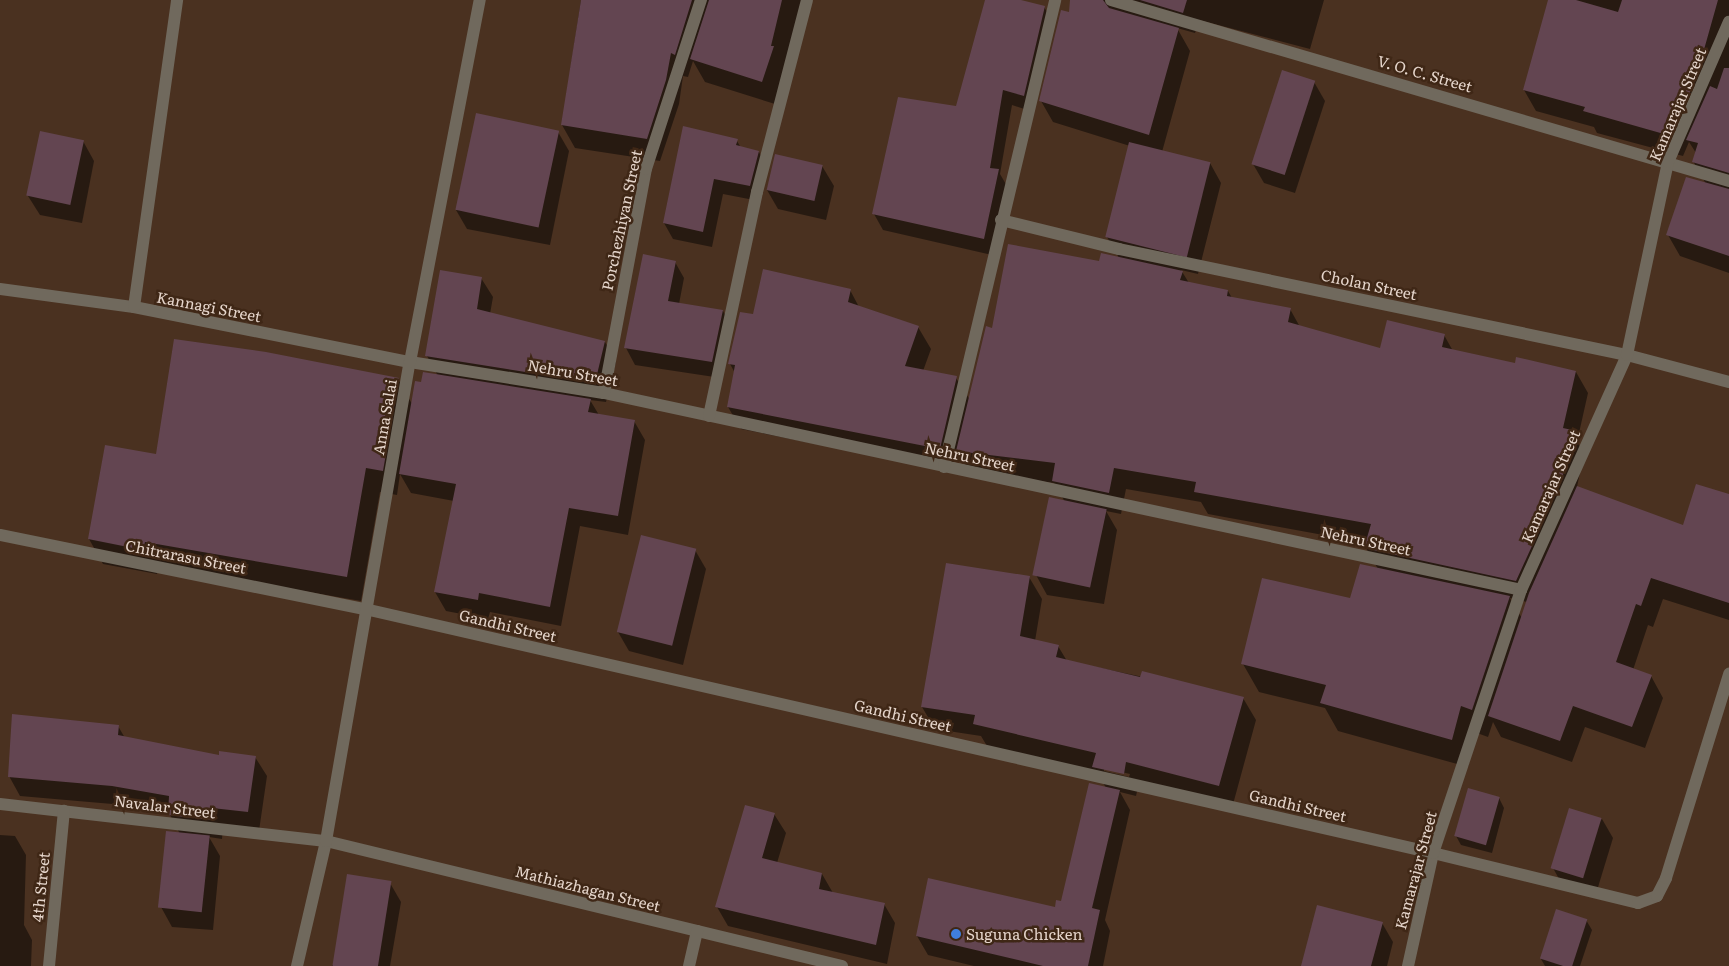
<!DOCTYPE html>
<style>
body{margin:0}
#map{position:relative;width:1729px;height:966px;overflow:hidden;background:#4a3120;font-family:Literata,serif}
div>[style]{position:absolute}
.shadow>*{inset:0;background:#0007}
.building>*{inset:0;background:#634551;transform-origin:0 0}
.minor>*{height:12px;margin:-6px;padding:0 6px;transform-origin:6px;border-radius:6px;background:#70695d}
.dots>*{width:14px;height:14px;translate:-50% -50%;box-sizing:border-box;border:2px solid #3f2716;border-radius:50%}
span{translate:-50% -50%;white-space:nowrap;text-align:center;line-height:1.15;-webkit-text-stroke:5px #3f2716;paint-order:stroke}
.street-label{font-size:15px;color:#e5d5cb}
.poi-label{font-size:15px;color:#e5d5cb}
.left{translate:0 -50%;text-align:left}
</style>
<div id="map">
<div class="shadow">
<i style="clip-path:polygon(581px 0,805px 0,775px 104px,705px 82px,693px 61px,688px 77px,683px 76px,679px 104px,660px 161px,575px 148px,562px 125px)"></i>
<i style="clip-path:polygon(986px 0,1016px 0,1044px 7px,1054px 23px,1033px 112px,1012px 105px,1000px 174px,1007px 186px,992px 255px,883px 230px,874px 214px,957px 108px)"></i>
<i style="clip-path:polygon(evenodd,1080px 0,1324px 0,1310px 49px,1199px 20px,1195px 33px,1177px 28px,1190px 51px,1162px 152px,1210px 163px,1221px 183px,1198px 274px,1181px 270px,1189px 283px,1228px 291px,1232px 298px,1290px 309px,1300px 327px,1381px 350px,1444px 335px,1453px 351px,1516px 365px,1576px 372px,1588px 393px,1577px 442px,1584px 453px,1577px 487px,1684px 527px,1729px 496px,1729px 620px,1663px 599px,1653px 627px,1648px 625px,1633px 670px,1651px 676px,1663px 698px,1645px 748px,1585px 727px,1572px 762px,1501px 737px,1493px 722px,1488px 737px,1477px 733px,1468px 767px,1338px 731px,1325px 708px,1259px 692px,1243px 664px,1351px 600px,1378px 569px,1366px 548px,1367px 543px,1208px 514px,1201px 502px,1126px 489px,1121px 514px,1106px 511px,1117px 530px,1104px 604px,1047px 595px,1036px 575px,1065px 502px,1054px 483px,970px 472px,957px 450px,952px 471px,741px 429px,728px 407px,735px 373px,730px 364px,754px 316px,850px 290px,859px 307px,918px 327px,931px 349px,923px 371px,956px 378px,970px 400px,993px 329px,1100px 263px,1119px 258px,1107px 237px,1130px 146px,1053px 122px,1041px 101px,1080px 0,1510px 598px,1527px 602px,1522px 618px,1516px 609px,1510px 598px)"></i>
<i style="clip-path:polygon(1549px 0,1729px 0,1729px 273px,1680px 256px,1668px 235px,1706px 184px,1693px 161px,1696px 153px,1689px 142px,1683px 156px,1597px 133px,1594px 127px,1536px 111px,1524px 90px)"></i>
<i style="clip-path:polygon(1314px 82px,1325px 101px,1295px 193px,1264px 183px,1253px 164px)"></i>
<i style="clip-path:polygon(558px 132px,569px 151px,550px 245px,467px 229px,456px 210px)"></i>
<i style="clip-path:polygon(83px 141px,94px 161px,82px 223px,40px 215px,28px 196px)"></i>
<i style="clip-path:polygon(737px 141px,741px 148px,759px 152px,767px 167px,759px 201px,723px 194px,712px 247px,673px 239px,664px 223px)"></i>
<i style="clip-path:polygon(822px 166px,834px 186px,826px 220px,778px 209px,767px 190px)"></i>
<i style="clip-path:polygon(675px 262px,684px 278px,679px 304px,723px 311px,732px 327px,721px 378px,635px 365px,626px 348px)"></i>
<i style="clip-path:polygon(481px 278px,493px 297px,490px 314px,605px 342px,616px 362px,606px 402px,590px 400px,599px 415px,634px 421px,645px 440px,628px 535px,580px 526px,561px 626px,490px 612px,488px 619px,446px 611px,435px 592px,454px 501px,411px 493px,400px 474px,397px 495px,380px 492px,361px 601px,159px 566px,157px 574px,103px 564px,89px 539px,157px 456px,398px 379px,412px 404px,422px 384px,438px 376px,427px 356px)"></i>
<i style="clip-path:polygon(695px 550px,706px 569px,683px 665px,629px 651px,618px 632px)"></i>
<i style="clip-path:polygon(evenodd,1029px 577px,1042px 599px,1035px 641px,1058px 646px,1067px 661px,1243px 698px,1256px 720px,1232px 808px,1139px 783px,1136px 796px,1120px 792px,1130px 810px,1105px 920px,1110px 931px,1103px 966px,974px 966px,928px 955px,917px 936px,1056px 908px,1062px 903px,1106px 788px,1097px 772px,987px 746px,981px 736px,935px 729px,922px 707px,1029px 577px,1104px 768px,1130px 774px,1129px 777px,1104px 771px,1104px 768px)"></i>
<i style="clip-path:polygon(118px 726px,125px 738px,220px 757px,255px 757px,267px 776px,259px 831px,223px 827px,222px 839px,209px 837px,220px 856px,213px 930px,172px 927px,161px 907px,180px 834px,169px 813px,124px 805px,20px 796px,9px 776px)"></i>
<i style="clip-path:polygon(1499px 798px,1504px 808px,1492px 853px,1461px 845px,1456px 836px)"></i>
<i style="clip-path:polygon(774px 814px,786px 833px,777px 863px,822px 874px,833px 893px,884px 904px,895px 923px,887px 964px,728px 926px,717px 907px)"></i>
<i style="clip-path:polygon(1602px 819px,1613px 838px,1595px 897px,1564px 888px,1553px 868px)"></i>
<i style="clip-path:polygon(0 835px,15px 836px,26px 855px,24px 925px,32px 940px,31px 966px,0 966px)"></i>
<i style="clip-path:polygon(390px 883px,401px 902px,390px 966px,332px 966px)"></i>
<i style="clip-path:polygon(1586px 920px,1592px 930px,1580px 966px,1545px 966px,1541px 959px)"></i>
<i style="clip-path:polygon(1382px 923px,1393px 942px,1387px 966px,1319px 966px)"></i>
</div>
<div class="building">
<i style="clip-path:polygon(581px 0,692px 0,675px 55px,671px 53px,666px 80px,647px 139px,561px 125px)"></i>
<i style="clip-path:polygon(709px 0,782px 0,771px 46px,774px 46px,762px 82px,690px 59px)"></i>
<i style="clip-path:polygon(985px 0,1021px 0,1045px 6px,1024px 96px,1003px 90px,990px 168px,999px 169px,984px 239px,872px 214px,898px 97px,956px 106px)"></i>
<i style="clip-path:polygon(1070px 0,1103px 0,1109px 8px,1179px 28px,1149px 135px,1039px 101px,1061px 10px,1069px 12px)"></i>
<i style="clip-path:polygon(1140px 0,1187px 0,1183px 13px)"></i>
<i style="clip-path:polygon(1548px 0,1576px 0,1618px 12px,1622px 0,1718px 0,1696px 78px,1671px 136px,1583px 111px,1585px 107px,1523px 90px)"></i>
<i style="clip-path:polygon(1724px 68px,1729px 68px,1729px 173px,1692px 162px,1698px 143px,1686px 140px,1710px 86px,1717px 89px)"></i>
<i style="left:1282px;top:70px;width:35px;height:99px;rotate:18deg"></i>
<i style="left:476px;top:113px;width:85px;height:99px;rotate:12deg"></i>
<i style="clip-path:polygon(683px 126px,738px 139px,736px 145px,759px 151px,750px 186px,714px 179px,703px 232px,663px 223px)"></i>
<i style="left:40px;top:131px;width:45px;height:66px;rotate:12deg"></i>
<i style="left:1129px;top:142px;width:84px;height:98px;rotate:14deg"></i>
<i style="left:775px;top:154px;width:49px;height:37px;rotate:13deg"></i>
<i style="clip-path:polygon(1686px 177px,1729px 189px,1729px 256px,1666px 235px)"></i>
<i style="clip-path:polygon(1008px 244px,1099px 261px,1101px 253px,1183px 271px,1180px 280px,1228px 290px,1227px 296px,1291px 308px,1288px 322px,1380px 348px,1387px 320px,1445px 334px,1442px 347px,1515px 363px,1516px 357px,1576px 371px,1563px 428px,1572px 430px,1562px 480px,1516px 581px,1364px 548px,1371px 524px,1194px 492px,1196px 482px,1114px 468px,1109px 493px,1052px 481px,1055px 463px,956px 451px,986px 326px,992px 328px)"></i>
<i style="clip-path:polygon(643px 254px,676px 261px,668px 301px,723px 310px,712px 362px,624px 348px)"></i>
<i style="clip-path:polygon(763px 269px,851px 289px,848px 302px,919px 326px,905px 366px,957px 376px,940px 449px,727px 407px,735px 365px,728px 364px,740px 312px,753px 314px)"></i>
<i style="clip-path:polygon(440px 270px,482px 277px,477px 309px,605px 341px,595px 383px,425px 356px)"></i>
<i style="clip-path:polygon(174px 339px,266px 352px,399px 378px,383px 471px,366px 468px,347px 577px,145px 542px,143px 550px,88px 539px,105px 445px,156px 454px)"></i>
<i style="clip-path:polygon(423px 372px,591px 399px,588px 412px,635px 420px,618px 516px,569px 508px,550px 607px,479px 593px,478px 600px,434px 592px,456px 484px,399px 474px,415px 381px,421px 382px)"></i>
<i style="clip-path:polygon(1696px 484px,1729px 494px,1729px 603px,1651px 578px,1641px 606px,1636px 604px,1616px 662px,1652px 675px,1632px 727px,1573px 706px,1560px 741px,1488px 716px,1529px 593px,1577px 486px,1683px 525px)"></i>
<i style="left:1049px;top:497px;width:59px;height:80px;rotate:12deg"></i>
<i style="left:641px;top:535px;width:57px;height:100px;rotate:14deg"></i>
<i style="clip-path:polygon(946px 563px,1030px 576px,1020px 636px,1059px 645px,1056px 657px,1140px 677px,1142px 671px,1244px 697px,1219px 786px,1126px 762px,1124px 774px,1092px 767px,1096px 753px,973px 724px,975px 715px,921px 707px)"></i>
<i style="clip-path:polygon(1360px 564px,1510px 596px,1472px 710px,1461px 706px,1452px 740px,1320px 703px,1326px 685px,1241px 664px,1262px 578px,1350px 598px)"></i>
<i style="clip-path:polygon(12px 714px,119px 725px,118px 735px,219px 755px,219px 751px,256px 756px,248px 812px,212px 808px,211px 820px,168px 815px,169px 796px,112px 786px,8px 777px)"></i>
<i style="clip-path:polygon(1089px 783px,1120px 790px,1092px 908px,1100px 910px,1088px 966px,1043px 966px,916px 936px,928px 878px,1055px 907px,1056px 900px,1061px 901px)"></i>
<i style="left:1468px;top:788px;width:33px;height:50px;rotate:16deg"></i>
<i style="clip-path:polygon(745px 805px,775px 813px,762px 858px,822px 873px,819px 889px,885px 903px,876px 945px,715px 907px)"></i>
<i style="left:1569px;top:808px;width:34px;height:63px;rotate:17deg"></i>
<i style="left:166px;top:831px;width:44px;height:77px;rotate:6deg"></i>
<i style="left:347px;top:874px;width:45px;height:93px;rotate:9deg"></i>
<i style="clip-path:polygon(1317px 905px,1383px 922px,1371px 966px,1301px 966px)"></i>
<i style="left:1556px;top:909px;width:33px;height:52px;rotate:18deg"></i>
</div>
<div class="minor">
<i style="left:1111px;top:0;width:644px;rotate:16.32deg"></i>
<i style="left:1001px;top:220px;width:122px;rotate:13.8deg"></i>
<i style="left:1119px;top:249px;width:519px;rotate:11.79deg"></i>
<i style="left:1627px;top:355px;width:106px;rotate:14.8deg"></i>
<i style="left:0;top:289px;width:135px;rotate:7.7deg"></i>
<i style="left:134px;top:307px;width:281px;rotate:11.3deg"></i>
<i style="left:410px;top:362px;width:196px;rotate:9.1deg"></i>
<i style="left:604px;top:393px;width:938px;rotate:12.12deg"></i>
<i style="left:134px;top:307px;width:310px;rotate:-82deg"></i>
<i style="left:604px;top:393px;width:228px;rotate:-79.4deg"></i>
<i style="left:646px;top:169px;width:178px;rotate:-72deg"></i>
<i style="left:709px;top:416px;width:229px;rotate:-77.9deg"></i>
<i style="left:757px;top:192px;width:198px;rotate:-75.4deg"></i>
<i style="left:944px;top:467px;width:480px;rotate:-76.6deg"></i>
<i style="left:0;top:535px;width:372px;rotate:11.5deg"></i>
<i style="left:365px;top:609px;width:1096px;rotate:12.87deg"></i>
<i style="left:1433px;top:853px;width:211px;rotate:13.7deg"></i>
<i style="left:1638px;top:903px;width:20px;rotate:-20deg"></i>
<i style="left:1657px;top:896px;width:20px;rotate:-63deg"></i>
<i style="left:1666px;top:878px;width:214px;rotate:-72.8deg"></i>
<i style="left:0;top:804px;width:328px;rotate:6.5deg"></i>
<i style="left:326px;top:841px;width:531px;rotate:13.62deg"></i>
<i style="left:49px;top:966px;width:156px;rotate:-84.5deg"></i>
<i style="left:297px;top:966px;width:128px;rotate:-76.9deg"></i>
<i style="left:326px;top:841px;width:486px;rotate:-80.1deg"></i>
<i style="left:410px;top:362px;width:369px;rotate:-79.1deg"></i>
<i style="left:689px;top:966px;width:36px;rotate:-77deg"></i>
<i style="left:1408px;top:966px;width:116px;rotate:-77.5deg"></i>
<i style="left:1433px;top:853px;width:277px;rotate:-71.5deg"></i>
<i style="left:1521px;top:590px;width:258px;rotate:-65.7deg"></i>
<i style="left:1627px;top:355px;width:197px;rotate:-78deg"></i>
<i style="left:1668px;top:162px;width:153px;rotate:-66.5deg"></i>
</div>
<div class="dots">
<i style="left:956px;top:934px;background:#3f7fe0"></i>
</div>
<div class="street-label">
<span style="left:1425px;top:73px;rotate:16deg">V. O. C. Street</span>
<span style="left:1677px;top:104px;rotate:-67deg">Kamarajar Street</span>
<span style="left:621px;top:220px;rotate:-78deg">Porchezhiyan Street</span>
<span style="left:1369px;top:284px;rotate:12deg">Cholan Street</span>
<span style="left:209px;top:306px;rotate:11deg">Kannagi Street</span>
<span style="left:573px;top:372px;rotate:10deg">Nehru Street</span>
<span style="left:384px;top:417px;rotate:-80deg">Anna Salai</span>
<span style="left:970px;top:456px;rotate:12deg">Nehru Street</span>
<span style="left:1550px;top:486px;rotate:-66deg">Kamarajar Street</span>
<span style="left:1366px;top:540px;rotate:12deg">Nehru Street</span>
<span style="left:186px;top:556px;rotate:11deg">Chitrarasu Street</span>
<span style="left:508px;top:625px;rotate:13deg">Gandhi Street</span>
<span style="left:903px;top:715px;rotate:13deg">Gandhi Street</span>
<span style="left:1298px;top:805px;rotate:13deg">Gandhi Street</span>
<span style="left:165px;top:806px;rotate:7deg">Navalar Street</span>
<span style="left:1415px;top:870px;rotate:-75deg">Kamarajar Street</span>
<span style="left:40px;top:887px;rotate:-84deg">4th Street</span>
<span style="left:588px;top:888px;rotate:14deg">Mathiazhagan Street</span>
</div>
<div class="poi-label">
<span class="left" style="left:966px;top:934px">Suguna Chicken</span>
</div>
</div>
